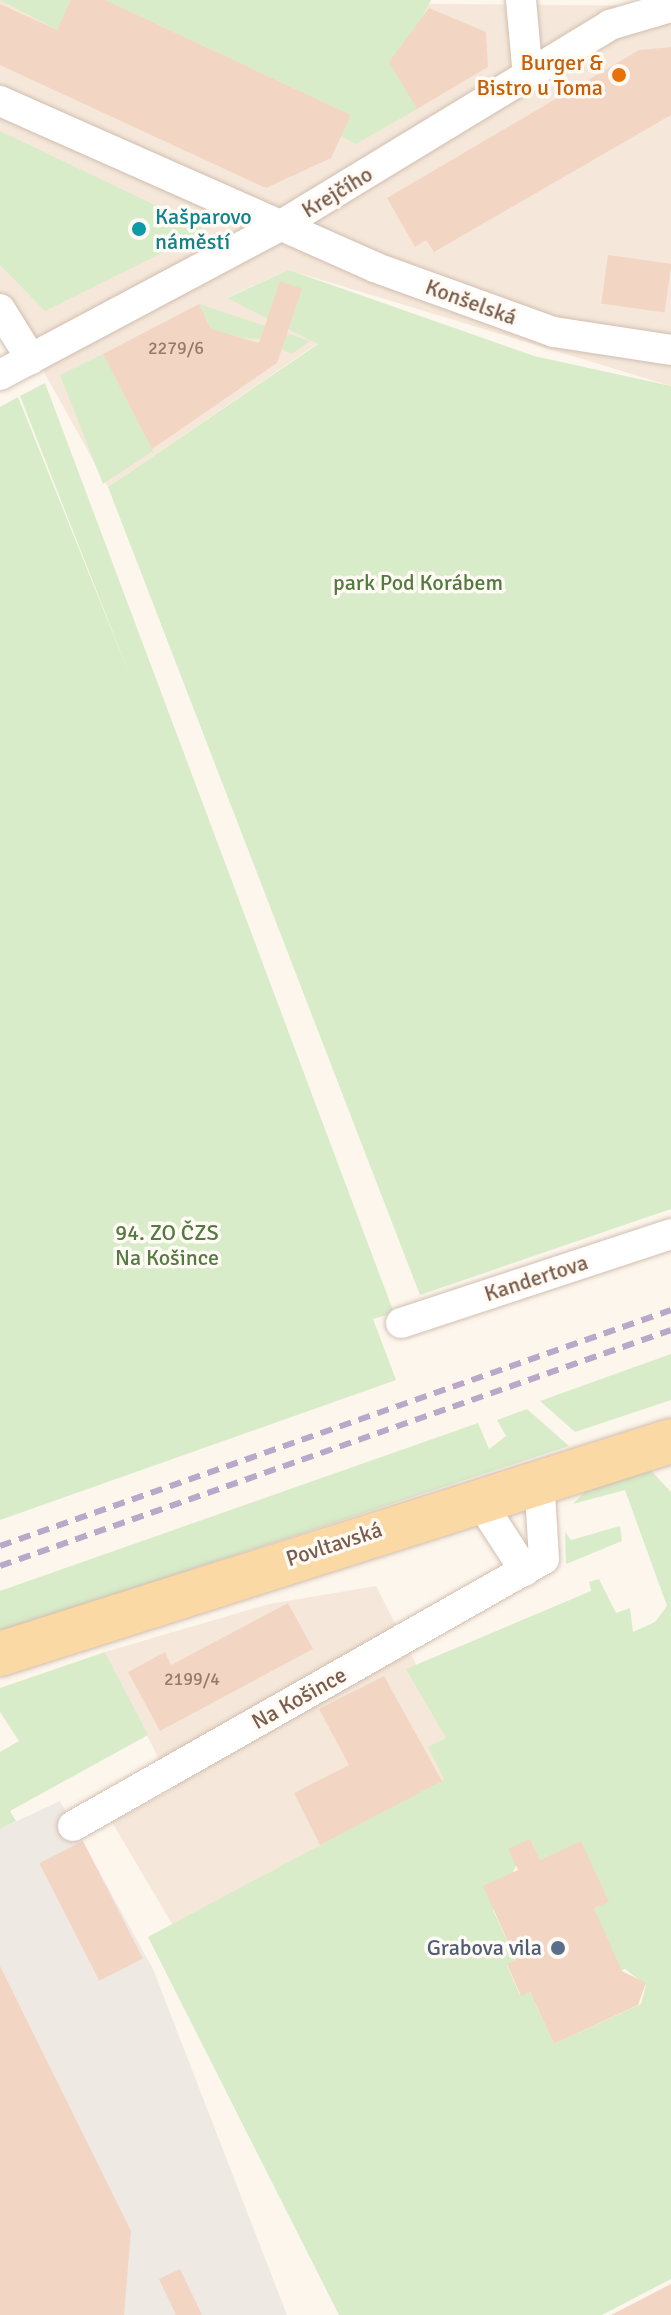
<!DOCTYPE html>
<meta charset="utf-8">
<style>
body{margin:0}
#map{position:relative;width:671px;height:2315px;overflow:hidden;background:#fdf6ec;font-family:Signika,sans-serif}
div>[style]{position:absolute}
.residential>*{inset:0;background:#f5e8da}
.industrial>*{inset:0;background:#efe9e4}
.green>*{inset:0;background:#d8ecc9}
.building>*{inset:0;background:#f3d5c3;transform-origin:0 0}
.roads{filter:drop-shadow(0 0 2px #d1beb0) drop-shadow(0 0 2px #d1beb0)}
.minor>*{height:30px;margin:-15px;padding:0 15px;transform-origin:15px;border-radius:15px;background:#fff}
.primary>*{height:44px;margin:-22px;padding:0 22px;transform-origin:22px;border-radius:22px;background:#fbd9a5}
.rail>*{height:6px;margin-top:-3px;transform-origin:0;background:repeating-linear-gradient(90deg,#b9a8c9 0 12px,transparent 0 20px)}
.dots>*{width:22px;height:22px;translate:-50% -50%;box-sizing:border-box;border:4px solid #fffaf3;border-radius:50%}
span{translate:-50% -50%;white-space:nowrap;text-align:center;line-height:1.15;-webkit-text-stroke:7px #fffaf3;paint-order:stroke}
.number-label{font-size:18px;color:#987a6a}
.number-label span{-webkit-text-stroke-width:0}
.food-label{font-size:22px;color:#c56008}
.right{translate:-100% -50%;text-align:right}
.street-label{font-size:22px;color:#7a5c4d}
.culture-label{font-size:22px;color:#0d838f}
.left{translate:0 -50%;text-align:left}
.park-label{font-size:22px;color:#537a41}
.service-label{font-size:22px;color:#4e5e75}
</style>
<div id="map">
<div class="residential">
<i style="clip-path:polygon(0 0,671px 6px,671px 386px,289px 270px,228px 297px,318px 343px,108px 487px,0 293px)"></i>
<i style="clip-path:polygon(376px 1586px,456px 1742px,475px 1801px,189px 1953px,112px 1822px,174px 1789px,105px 1652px,269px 1604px)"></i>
</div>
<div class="industrial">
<i style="clip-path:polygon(60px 1801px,153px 1969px,287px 2315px,0 2315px,0 1829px)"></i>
</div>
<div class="green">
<i style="clip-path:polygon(0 0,71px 0,57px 30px)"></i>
<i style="clip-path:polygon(105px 0,431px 0,413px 34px,417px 109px,356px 144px,341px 136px,351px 115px)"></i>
<i style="clip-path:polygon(0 131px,203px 228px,204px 232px,45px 311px,0 265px)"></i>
<i style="clip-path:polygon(evenodd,289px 270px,534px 356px,671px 386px,671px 1209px,420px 1295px,108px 487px,318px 344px,227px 298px,289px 270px,297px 287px,292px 320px,270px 312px,297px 287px)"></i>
<i style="clip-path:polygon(199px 304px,310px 341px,292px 354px,260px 339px,215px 336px)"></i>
<i style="clip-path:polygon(103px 354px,153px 451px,103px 484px,60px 375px)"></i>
<i style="clip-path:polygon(45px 383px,394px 1313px,373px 1319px,396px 1380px,0 1520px,0 407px,18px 397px,132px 681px,20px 396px)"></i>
<i style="clip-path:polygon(671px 1354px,671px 1400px,575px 1432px,540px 1401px)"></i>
<i style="clip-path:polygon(527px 1409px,569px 1446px,0 1632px,0 1591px,478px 1423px,489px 1449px,506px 1436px,497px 1420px)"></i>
<i style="clip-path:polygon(evenodd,644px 1463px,671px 1492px,671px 2279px,602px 2315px,339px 2315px,148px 1937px,444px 1779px,428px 1747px,446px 1738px,406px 1669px,591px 1591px,589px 1582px,599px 1579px,616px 1613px,630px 1608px,633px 1632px,655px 1622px,667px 1606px,625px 1490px,573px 1504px,593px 1483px,644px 1463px,530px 1839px,540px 1860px,581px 1842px,608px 1902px,594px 1908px,616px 1973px,625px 1969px,646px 1985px,641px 2004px,554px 2044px,530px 1992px,520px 1995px,507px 1965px,516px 1960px,493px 1910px,530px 1839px)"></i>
<i style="clip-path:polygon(620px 1526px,622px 1541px,566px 1564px,565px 1532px,571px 1540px)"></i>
<i style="clip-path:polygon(105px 1652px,148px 1735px,10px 1811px,16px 1821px,0 1829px,0 1752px,19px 1741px,0 1712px,0 1688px)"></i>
</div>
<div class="building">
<i style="clip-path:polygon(71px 0,105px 0,351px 115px,331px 158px,266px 188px,0 65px,0 4px,57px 30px)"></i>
<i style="clip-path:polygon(429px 8px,486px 32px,488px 67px,417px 109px,389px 62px)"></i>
<i style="clip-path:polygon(671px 47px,671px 115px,434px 252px,426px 240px,415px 247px,387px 198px,639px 50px)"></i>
<i style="left:608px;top:255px;width:64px;height:49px;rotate:8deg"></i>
<i style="clip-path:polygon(280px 281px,302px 289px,277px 363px,152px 449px,103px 354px,199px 304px,211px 329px,259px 343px)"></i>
<i style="clip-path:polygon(288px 1603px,313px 1649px,160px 1731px,128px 1672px,165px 1652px,171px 1665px)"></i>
<i style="clip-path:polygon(384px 1676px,442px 1781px,320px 1845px,294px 1793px,349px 1765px,319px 1709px)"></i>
<i style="clip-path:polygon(530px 1839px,540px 1860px,581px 1841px,609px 1902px,594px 1908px,622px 1971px,646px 1983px,638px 2005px,554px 2044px,530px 1992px,521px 1996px,507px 1964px,516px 1960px,483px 1886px,518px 1870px,508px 1849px)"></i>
<i style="left:83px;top:1841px;width:132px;height:49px;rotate:63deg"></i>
<i style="clip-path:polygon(0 1966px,131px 2231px,124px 2315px,0 2315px)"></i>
<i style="clip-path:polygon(180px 2269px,202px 2315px,176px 2315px,159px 2279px)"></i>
<i style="clip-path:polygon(671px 2284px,671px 2315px,611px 2315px)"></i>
</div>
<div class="roads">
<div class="minor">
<i style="left:521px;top:0;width:77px;rotate:84.8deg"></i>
<i style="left:0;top:101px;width:409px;rotate:23.9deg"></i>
<i style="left:374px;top:267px;width:191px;rotate:19.9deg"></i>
<i style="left:554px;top:332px;width:118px;rotate:8.7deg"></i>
<i style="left:0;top:309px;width:59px;rotate:58.2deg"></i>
<i style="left:0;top:375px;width:315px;rotate:-28deg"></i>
<i style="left:278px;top:227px;width:389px;rotate:-31.3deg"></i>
<i style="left:610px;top:25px;width:64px;rotate:-16.4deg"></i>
<i style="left:401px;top:1323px;width:284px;rotate:-18.2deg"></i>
<i style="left:477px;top:1497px;width:88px;rotate:57deg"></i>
<i style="left:73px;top:1826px;width:541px;rotate:-29.55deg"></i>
<i style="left:544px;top:1559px;width:81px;rotate:-93.5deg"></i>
</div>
<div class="primary">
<i style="left:0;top:1654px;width:704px;rotate:-17.61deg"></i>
</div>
</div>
<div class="rail">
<i style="left:0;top:1546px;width:711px;rotate:-19.38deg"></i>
<i style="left:0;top:1566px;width:711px;rotate:-19.38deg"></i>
</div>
<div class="dots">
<i style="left:619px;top:75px;background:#e8710a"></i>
<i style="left:139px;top:229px;background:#0f9aa8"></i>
<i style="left:558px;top:1948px;background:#5c6f8a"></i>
</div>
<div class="number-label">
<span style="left:176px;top:348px">2279/6</span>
<span style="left:192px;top:1679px">2199/4</span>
</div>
<div class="food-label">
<span class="right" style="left:603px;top:75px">Burger &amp;<br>Bistro u Toma</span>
</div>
<div class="street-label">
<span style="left:337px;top:192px;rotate:-31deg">Krejčího</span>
<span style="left:471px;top:302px;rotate:20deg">Konšelská</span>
<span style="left:536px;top:1278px;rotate:-18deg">Kandertova</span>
<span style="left:334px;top:1544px;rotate:-18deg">Povltavská</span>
<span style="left:299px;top:1698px;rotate:-29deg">Na Košince</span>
</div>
<div class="culture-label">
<span class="left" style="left:155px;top:229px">Kašparovo<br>náměstí</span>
</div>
<div class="park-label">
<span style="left:418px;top:583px">park Pod Korábem</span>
<span style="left:167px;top:1245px">94. ZO ČZS<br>Na Košince</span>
</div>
<div class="service-label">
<span class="right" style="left:542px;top:1948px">Grabova vila</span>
</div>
</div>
